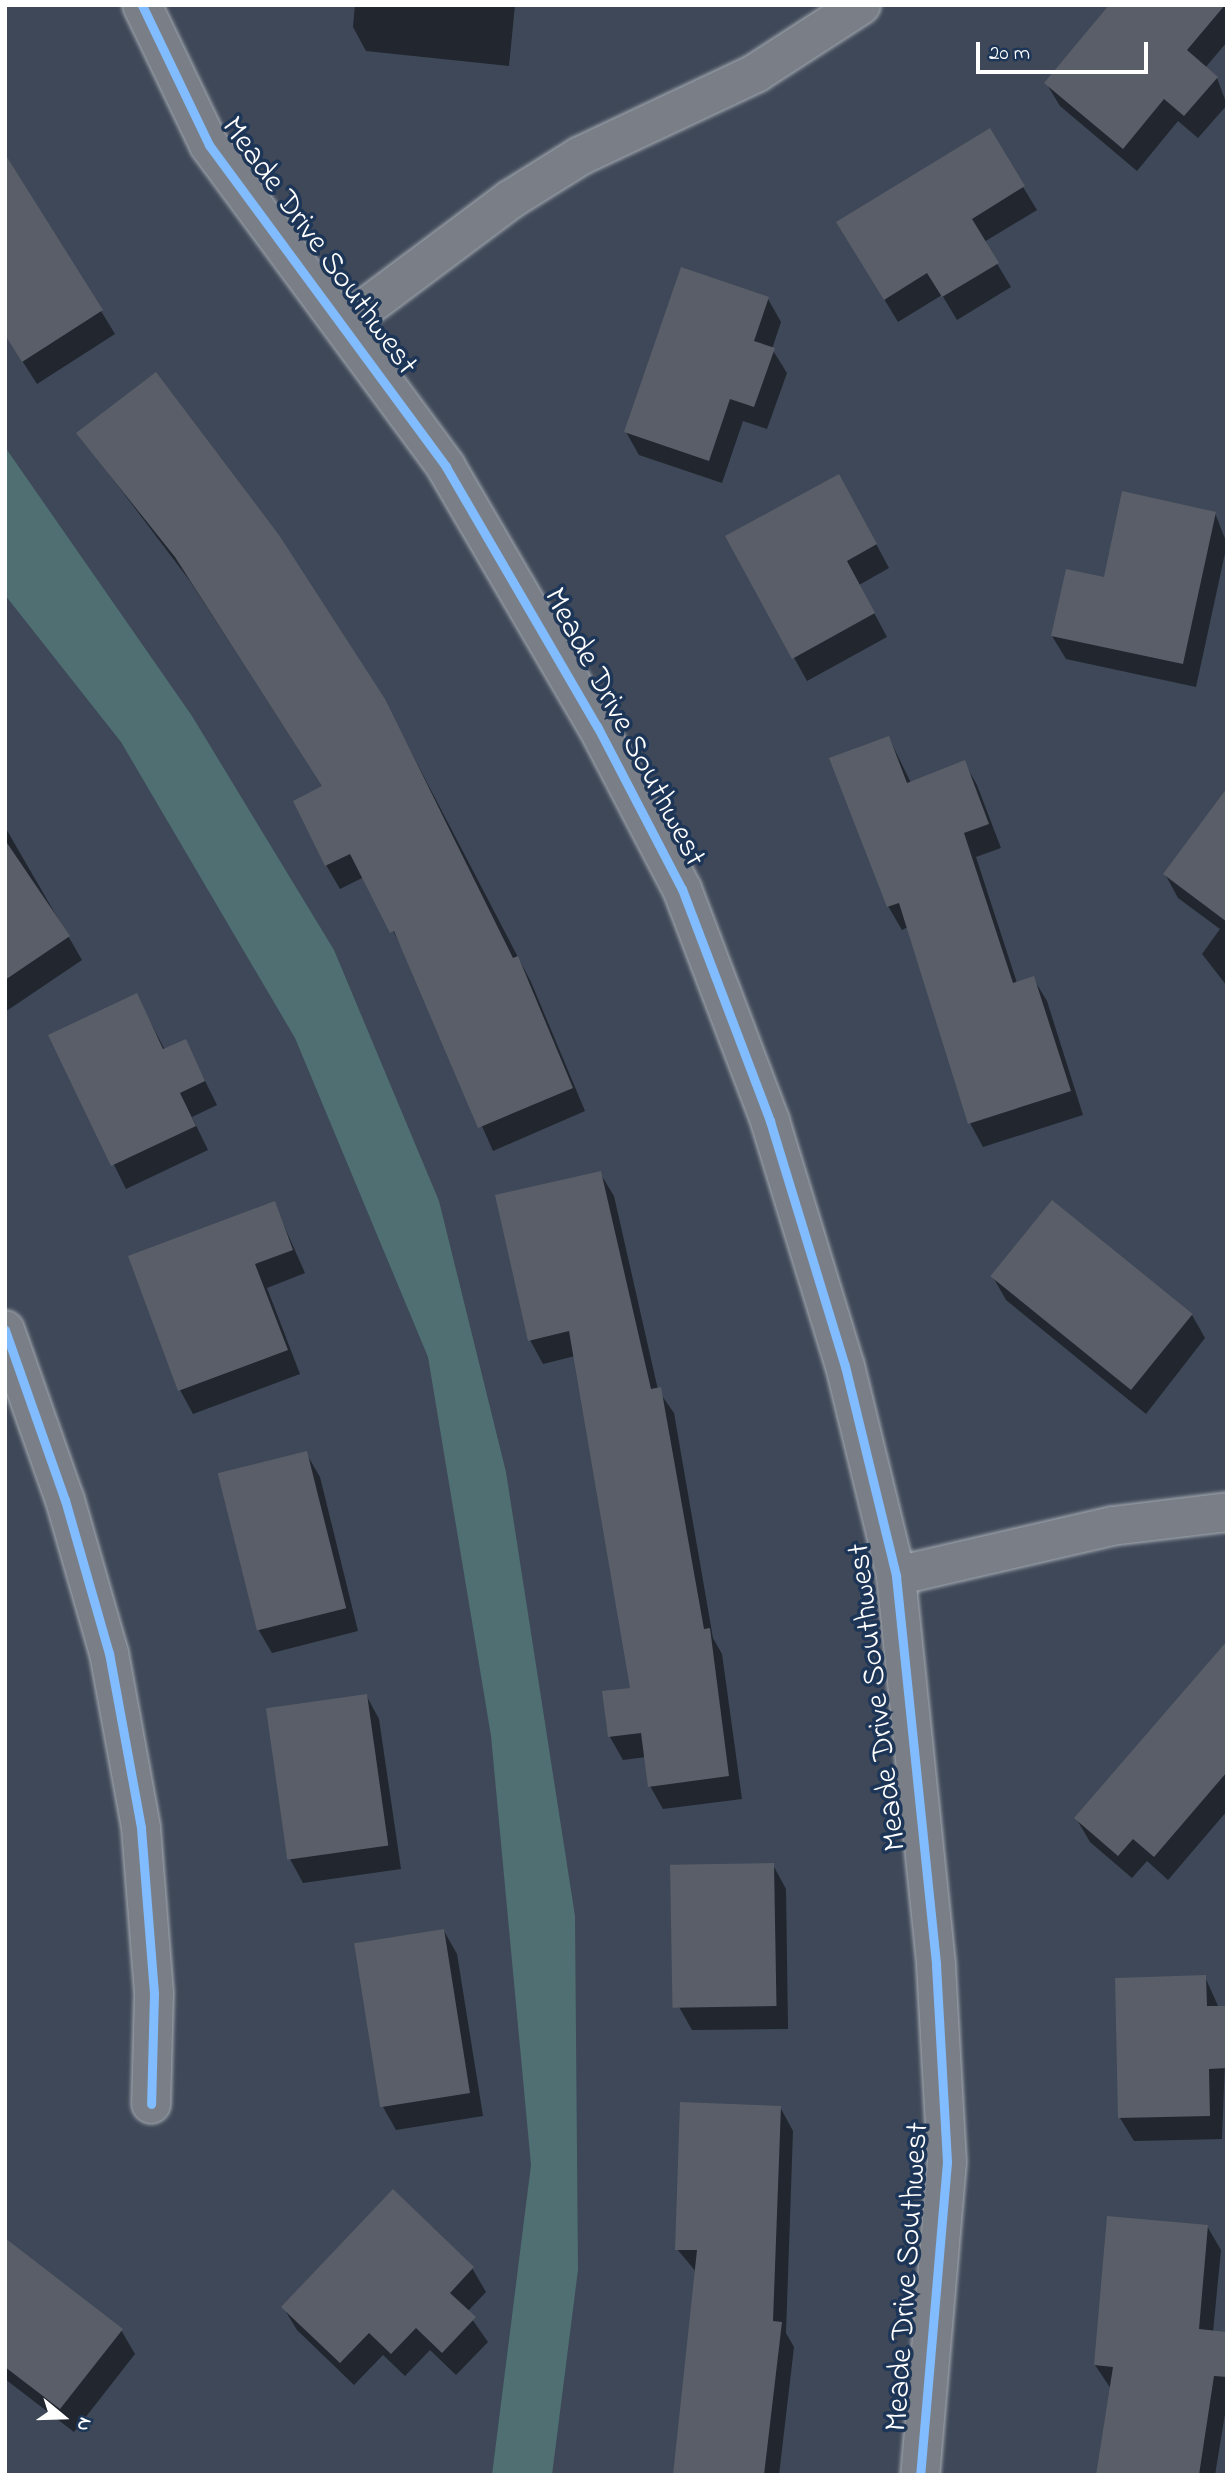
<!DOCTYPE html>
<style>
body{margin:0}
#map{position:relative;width:1232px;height:2480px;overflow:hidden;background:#3e4858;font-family:"Indie Flower",sans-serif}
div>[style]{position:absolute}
.green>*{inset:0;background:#4f6f72}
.shadow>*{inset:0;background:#0007}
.building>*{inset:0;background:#5a5e68;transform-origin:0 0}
.roads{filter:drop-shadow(0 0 2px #a8adb4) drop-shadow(0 0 2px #a8adb4)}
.minor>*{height:38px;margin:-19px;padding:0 19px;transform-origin:19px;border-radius:19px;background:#7a7f87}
.cycleway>*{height:9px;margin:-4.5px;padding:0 4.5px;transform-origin:4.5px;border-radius:4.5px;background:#80bcff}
span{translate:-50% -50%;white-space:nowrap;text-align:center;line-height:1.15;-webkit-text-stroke:7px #1d3557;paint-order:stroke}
.street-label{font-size:32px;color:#fff}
.frame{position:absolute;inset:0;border:7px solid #fff;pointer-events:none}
.north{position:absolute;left:28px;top:2382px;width:70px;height:70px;-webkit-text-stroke:5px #1d3557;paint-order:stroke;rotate:109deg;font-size:19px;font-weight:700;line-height:28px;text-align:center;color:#fff}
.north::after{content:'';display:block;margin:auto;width:24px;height:32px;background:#fff;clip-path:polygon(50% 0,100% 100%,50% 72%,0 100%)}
.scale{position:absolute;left:976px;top:42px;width:172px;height:32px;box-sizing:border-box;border:4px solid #fff;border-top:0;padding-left:9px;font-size:21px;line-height:24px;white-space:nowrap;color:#fff;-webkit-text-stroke:5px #1d3557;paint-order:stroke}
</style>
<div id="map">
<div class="green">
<i style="clip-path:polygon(5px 447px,192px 716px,334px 950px,439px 1201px,506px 1472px,575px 1916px,578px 2270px,552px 2475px,492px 2475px,531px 2165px,491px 1736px,428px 1357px,295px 1038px,121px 742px,5px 595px)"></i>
</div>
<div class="shadow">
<i style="clip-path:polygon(355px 5px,515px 5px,509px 66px,366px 51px,353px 27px)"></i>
<i style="clip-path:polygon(1111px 5px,1227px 5px,1227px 42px,1205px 68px,1217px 78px,1227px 105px,1198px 138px,1178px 121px,1137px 171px,1060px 106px,1046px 83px)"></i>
<i style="clip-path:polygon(989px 131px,1037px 210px,984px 242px,1011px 287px,957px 320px,942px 295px,898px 322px,852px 246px)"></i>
<i style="clip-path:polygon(768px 299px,781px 322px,772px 349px,787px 373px,767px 429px,743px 421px,722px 483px,639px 455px,626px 432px)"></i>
<i style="clip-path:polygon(101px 311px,115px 334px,37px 384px,5px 334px)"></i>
<i style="clip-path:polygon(78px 433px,397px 725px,531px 982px,585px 1111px,493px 1151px,406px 955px,364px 877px,340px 889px,326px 865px,324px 788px,190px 581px)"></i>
<i style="clip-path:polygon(852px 499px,889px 568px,859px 585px,887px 637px,807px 681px,727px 537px)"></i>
<i style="clip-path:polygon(1215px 513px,1227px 544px,1196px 687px,1066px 659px,1052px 636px,1105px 579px)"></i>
<i style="clip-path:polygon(889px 738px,911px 783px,964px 762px,977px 785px,1001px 848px,976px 857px,1017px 983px,1033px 978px,1047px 1001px,1083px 1115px,983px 1147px,970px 1123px,908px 927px,902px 930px,888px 906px)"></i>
<i style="clip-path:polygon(1227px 802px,1227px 986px,1202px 954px,1220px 929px,1178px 898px,1165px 874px)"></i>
<i style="clip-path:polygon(5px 827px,82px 960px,5px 1012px)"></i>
<i style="clip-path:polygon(136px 995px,165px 1050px,185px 1041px,217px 1105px,192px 1117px,208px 1150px,126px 1189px,50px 1036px)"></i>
<i style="clip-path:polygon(600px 1173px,614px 1196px,658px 1390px,674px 1413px,713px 1638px,722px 1654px,742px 1799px,663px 1809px,650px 1786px,646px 1757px,623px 1760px,610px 1737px,604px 1693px,632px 1689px,575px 1356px,543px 1364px,530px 1340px)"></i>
<i style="clip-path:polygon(274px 1203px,305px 1273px,267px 1288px,300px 1374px,193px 1414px,180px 1390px)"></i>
<i style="clip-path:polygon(993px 1277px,1192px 1315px,1205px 1338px,1146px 1414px,1006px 1300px)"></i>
<i style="clip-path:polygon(306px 1453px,320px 1477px,358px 1631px,272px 1653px,258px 1629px)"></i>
<i style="clip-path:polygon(1227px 1679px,1227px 1811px,1168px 1880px,1147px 1861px,1132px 1878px,1090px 1842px,1076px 1818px)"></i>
<i style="clip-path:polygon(366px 1695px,379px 1719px,401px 1869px,303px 1883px,290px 1859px)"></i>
<i style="clip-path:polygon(773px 1865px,786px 1889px,788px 2029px,692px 2030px,679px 2007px)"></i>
<i style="clip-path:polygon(444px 1931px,457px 1954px,483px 2116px,396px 2130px,383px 2107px)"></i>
<i style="clip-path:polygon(1205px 1977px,1219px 2008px,1227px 2008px,1222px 2139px,1134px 2141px,1120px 2118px,1117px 1980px)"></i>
<i style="clip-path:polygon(780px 2107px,793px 2131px,786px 2333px,794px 2347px,779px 2475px,674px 2475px,697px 2273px,677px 2249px)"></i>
<i style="clip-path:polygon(1207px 2226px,1221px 2250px,1213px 2332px,1227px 2333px,1227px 2402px,1215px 2475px,1098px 2475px,1111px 2389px,1095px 2365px)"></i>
<i style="clip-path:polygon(5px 2241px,121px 2330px,135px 2354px,74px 2432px,5px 2379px)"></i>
<i style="clip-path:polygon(472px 2268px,486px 2292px,467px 2312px,488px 2342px,456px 2375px,430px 2350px,405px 2376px,383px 2355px,354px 2385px,297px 2330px,283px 2307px)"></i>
</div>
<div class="building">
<i style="clip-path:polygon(1109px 5px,1225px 5px,1187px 50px,1218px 77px,1184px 116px,1164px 99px,1123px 149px,1044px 83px)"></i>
<i style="clip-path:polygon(990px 128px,1025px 186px,972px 219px,999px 263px,942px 297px,927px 273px,884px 300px,836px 222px)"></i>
<i style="clip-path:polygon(5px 154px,103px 310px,22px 362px,5px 335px)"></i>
<i style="clip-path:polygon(681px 267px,769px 297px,754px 341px,775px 348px,754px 407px,730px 399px,709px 461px,624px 432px)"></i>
<i style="clip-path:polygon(156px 372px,279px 535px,385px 699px,513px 958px,518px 956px,573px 1088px,478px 1128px,394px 931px,390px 933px,350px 854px,325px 866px,293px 801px,322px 786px,175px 557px,76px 433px)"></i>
<i style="clip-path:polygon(839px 474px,877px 544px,847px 561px,875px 613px,792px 659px,725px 536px)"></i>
<i style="clip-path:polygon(1122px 491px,1216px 512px,1183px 664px,1051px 636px,1066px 569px,1104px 577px)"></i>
<i style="clip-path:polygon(889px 736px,907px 783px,965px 760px,989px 824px,964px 833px,1013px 983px,1034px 976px,1071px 1091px,968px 1124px,899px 903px,887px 907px,829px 758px)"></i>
<i style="clip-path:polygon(1227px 788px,1227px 922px,1163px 874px)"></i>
<i style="clip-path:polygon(5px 840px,70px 936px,5px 980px)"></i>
<i style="clip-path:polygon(137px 993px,163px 1049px,186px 1039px,205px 1081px,180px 1093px,196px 1126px,111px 1166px,48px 1035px)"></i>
<i style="clip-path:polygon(601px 1171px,651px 1389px,661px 1387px,704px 1629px,710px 1628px,729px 1776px,648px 1787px,641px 1733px,608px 1737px,602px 1691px,630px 1688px,569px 1331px,528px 1341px,495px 1195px)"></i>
<i style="left:1052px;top:1200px;width:181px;height:98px;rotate:39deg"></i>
<i style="clip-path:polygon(275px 1201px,293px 1250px,255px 1264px,288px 1350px,178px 1391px,128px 1256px)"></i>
<i style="left:307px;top:1451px;width:162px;height:92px;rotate:76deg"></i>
<i style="clip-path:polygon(1227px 1641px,1227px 1772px,1154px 1857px,1133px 1839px,1118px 1856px,1074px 1818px)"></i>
<i style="left:367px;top:1694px;width:153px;height:102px;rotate:82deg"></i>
<i style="left:774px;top:1863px;width:143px;height:104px;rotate:89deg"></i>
<i style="left:444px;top:1929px;width:166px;height:91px;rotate:81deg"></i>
<i style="clip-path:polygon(1206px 1975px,1207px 2006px,1227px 2006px,1227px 2068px,1209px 2069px,1210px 2116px,1118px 2118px,1115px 1978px)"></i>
<i style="clip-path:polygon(680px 2102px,781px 2106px,773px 2321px,782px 2322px,764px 2475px,673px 2475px,697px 2250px,675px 2250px)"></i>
<i style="clip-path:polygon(393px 2189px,474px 2267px,450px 2293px,476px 2317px,442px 2353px,416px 2328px,391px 2354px,369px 2333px,340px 2363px,281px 2307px)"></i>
<i style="clip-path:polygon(1107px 2216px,1208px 2225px,1199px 2329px,1227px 2332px,1227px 2377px,1214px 2376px,1199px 2475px,1096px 2475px,1113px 2367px,1094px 2365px)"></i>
<i style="clip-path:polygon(5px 2238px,123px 2329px,60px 2409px,5px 2367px)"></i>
</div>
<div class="roads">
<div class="minor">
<i style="left:142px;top:5px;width:155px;rotate:64.4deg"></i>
<i style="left:209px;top:145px;width:400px;rotate:53.6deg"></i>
<i style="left:446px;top:467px;width:300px;rotate:59.8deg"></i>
<i style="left:597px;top:726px;width:184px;rotate:62.5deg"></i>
<i style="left:682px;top:889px;width:248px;rotate:69.2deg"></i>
<i style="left:770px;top:1121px;width:256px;rotate:73deg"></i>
<i style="left:845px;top:1366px;width:216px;rotate:76.3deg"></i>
<i style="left:896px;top:1576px;width:391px;rotate:84.1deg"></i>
<i style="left:936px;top:1965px;width:197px;rotate:86.8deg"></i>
<i style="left:947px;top:2162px;width:314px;rotate:94.9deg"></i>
<i style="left:344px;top:324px;width:209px;rotate:-36.8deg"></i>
<i style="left:511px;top:199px;width:81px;rotate:-31.9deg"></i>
<i style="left:580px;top:156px;width:195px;rotate:-25.2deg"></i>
<i style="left:756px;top:73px;width:125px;rotate:-32.9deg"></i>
<i style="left:5px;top:1330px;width:180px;rotate:70.6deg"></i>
<i style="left:65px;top:1500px;width:159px;rotate:74deg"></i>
<i style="left:109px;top:1653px;width:178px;rotate:79.6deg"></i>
<i style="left:141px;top:1828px;width:166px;rotate:85.5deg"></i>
<i style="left:154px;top:1993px;width:111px;rotate:91.5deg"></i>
<i style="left:896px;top:1576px;width:222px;rotate:-13deg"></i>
<i style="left:1112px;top:1526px;width:116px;rotate:-6.9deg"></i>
</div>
</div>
<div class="cycleway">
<i style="left:142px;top:5px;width:155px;rotate:64.4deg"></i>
<i style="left:209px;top:145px;width:400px;rotate:53.6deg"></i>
<i style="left:446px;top:467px;width:300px;rotate:59.8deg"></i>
<i style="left:597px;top:726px;width:184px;rotate:62.5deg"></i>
<i style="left:682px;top:889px;width:248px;rotate:69.2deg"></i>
<i style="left:770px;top:1121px;width:256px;rotate:73deg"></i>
<i style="left:845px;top:1366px;width:216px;rotate:76.3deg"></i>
<i style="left:896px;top:1576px;width:391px;rotate:84.1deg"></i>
<i style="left:936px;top:1965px;width:197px;rotate:86.8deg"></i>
<i style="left:947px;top:2162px;width:314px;rotate:94.9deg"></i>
<i style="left:5px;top:1330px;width:180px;rotate:70.6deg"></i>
<i style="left:65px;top:1500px;width:159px;rotate:74deg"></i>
<i style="left:109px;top:1653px;width:178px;rotate:79.6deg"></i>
<i style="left:141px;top:1828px;width:166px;rotate:85.5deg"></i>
<i style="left:154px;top:1993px;width:111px;rotate:91.5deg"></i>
</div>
<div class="street-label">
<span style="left:318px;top:247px;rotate:54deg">Meade Drive Southwest</span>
<span style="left:623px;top:728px;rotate:62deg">Meade Drive Southwest</span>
<span style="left:879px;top:1697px;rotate:-97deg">Meade Drive Southwest</span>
<span style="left:909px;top:2277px;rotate:-86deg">Meade Drive Southwest</span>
</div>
<div class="frame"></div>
<div class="north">N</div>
<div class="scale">20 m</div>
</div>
